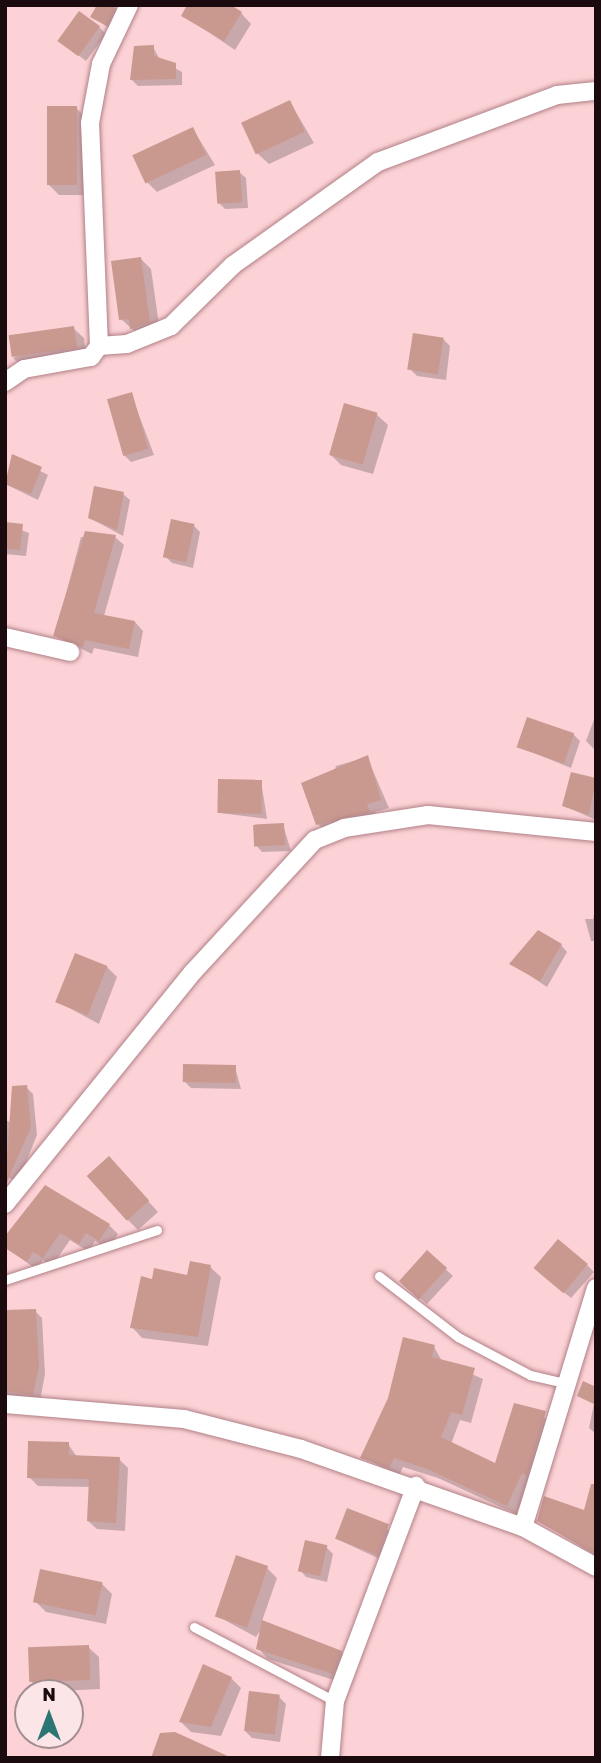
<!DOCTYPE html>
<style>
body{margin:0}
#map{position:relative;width:601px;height:1763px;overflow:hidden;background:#fcd2d6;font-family:Rubik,sans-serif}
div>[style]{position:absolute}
.shadow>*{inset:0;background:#0003;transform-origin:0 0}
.building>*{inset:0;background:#c99990;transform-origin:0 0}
.roads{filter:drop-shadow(0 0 2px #b08086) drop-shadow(0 0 2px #b08086)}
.service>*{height:9px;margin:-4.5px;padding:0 4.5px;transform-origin:4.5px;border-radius:4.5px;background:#fff}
.minor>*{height:18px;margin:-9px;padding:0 9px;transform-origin:9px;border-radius:9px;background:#fff}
span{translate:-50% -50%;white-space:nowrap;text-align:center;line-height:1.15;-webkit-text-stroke:7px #fbe5e7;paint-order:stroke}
.frame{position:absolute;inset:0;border:7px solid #1c0b0e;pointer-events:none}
.north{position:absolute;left:14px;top:1679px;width:70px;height:70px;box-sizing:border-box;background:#fbe5e7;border:2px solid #a28e90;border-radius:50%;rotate:0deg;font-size:19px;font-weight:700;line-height:28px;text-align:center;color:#1c0b0e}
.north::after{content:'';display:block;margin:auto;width:24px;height:32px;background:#2c7572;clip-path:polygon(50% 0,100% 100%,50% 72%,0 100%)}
</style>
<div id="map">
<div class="shadow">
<i style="clip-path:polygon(99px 5px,124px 10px,114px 31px,92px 17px)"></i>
<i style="clip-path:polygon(241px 13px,251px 24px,235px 50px,183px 15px)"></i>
<i style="clip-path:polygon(99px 27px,106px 34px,86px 61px,60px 41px)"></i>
<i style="clip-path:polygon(153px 47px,160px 60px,182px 72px,182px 85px,138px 86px,132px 80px)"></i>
<i style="clip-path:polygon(290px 102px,314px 143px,269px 164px,258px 154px)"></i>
<i style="clip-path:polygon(76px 108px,87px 118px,86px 195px,59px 195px,48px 184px)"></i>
<i style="clip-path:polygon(193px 129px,215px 165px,157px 192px,147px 182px)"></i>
<i style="clip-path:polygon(239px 172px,246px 178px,248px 208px,225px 209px,219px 203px)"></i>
<i style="clip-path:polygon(141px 259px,151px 269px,160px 332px,142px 338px,121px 319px)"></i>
<i style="clip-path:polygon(73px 328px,84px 338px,86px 358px,24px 368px,13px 358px)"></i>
<i style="clip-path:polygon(443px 339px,450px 346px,446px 380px,417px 376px,410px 369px)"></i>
<i style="clip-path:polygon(131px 394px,154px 455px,131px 462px,124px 455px)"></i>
<i style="clip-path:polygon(377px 415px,388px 425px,373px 474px,341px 465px,330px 454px)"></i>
<i style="clip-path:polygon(13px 457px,48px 475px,38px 500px,5px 484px)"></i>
<i style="clip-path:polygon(123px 494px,130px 500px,123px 536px,90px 518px)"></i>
<i style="clip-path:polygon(5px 524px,29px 533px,26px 556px,5px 554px)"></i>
<i style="clip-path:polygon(194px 526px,200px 532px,193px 568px,172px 563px,165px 556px)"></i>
<i style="clip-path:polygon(81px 537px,115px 537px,124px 545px,104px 616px,135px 622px,143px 631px,138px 657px,94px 648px,92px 654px,55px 636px)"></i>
<i style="clip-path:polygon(596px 714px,596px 751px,586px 741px)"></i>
<i style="clip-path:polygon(573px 734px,580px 741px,571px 768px,519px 747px)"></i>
<i style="clip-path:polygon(367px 757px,389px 808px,375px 812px,377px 820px,327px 833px,318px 824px,336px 766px)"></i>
<i style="clip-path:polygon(573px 774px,596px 780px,596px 820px,564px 806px)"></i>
<i style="clip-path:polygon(261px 781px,267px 819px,220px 813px)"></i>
<i style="clip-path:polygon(283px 825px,291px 851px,262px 852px,256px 845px)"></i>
<i style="clip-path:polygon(596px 903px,596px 941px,591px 941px,585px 919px,593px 919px)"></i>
<i style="clip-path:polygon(561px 945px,567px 952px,547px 987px,512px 964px)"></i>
<i style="clip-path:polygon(107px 967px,117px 977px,99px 1024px,58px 1002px)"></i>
<i style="clip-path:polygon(235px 1067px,241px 1089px,191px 1088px,184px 1081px)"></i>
<i style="clip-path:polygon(26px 1087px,33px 1094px,37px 1135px,18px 1182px,9px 1178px,5px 1188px,5px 1120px,15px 1124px)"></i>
<i style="clip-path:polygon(119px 1169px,158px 1212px,138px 1230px,128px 1220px)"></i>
<i style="clip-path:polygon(109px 1225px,118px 1234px,109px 1249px,95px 1241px,89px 1252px,70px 1240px,52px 1266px,43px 1260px,36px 1269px,5px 1247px,5px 1240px)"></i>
<i style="clip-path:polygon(427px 1252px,453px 1276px,427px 1304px,407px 1287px)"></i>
<i style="clip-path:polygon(587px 1265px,594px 1272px,571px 1298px,542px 1275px)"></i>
<i style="clip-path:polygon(210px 1267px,221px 1277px,208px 1346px,142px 1338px,132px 1327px,153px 1281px,188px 1277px)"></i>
<i style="clip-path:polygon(35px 1311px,42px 1318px,45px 1374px,40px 1401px,5px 1395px,5px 1361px)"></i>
<i style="clip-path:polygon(434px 1347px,442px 1361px,483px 1379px,471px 1423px,460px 1420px,451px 1444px,496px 1465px,515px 1405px,555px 1422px,516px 1514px,438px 1478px,403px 1467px,399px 1476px,362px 1457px)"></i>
<i style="clip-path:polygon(596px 1394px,596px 1434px,589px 1428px)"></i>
<i style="clip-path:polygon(68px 1444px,77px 1457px,119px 1459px,128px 1468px,125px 1531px,97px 1529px,88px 1521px,90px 1487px,38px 1486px,29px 1477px)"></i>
<i style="clip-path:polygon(596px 1492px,596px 1556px,539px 1521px,585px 1513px)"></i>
<i style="left:348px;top:1511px;width:52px;height:30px;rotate:25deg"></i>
<i style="clip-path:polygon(326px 1547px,333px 1554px,327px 1582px,306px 1577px,300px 1570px)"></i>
<i style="clip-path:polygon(267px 1568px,277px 1578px,262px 1621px,341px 1652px,351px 1663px,343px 1683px,268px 1659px,258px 1648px,263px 1626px,256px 1637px,217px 1616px)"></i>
<i style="clip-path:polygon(102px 1584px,112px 1594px,106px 1624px,46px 1612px,35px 1601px)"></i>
<i style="clip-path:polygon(88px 1647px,99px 1657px,100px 1689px,41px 1692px,31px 1681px)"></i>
<i style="clip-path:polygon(231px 1678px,241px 1688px,221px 1736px,191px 1732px,181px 1722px)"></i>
<i style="clip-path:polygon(279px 1697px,286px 1704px,280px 1742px,252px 1738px,245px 1731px)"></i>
</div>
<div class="building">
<i style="clip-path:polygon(97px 5px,116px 5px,107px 26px,90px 17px)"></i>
<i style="clip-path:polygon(187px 5px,231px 5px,242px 12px,224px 41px,181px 16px)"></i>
<i style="left:79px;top:11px;width:26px;height:37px;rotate:36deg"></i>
<i style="clip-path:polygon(154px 45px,154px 56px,176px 63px,176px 79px,130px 80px,134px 46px)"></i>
<i style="left:290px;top:100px;width:35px;height:54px;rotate:65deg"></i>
<i style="left:47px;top:106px;width:30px;height:79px"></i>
<i style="left:193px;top:127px;width:31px;height:67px;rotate:65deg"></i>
<i style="left:240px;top:170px;width:32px;height:25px;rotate:86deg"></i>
<i style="clip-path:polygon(141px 257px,150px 322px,130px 329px,129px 319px,119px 320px,111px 261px)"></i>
<i style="left:74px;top:326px;width:22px;height:66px;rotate:82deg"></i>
<i style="left:413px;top:333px;width:31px;height:37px;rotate:9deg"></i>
<i style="left:132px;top:392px;width:59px;height:26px;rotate:74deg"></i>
<i style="left:344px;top:403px;width:35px;height:54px;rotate:16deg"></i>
<i style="clip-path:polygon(12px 454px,42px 467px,31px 494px,5px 484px)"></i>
<i style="clip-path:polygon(94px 486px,124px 492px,117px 530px,88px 518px)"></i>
<i style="left:171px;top:519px;width:24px;height:39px;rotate:12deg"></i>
<i style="clip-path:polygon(5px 522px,23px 524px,20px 550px,5px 549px)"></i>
<i style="clip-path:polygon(85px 531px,116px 535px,94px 613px,135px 621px,129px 649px,85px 640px,83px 647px,53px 636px)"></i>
<i style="left:527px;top:717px;width:50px;height:32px;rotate:19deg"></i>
<i style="clip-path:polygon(368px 755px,381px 800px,367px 804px,370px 812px,316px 825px,301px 783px)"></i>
<i style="clip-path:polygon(571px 772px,596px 778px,589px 815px,562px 806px)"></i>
<i style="left:218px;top:779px;width:44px;height:34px;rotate:1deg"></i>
<i style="left:284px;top:823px;width:22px;height:31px;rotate:87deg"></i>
<i style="clip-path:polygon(538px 930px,562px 944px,540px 981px,509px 964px)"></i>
<i style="left:75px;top:953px;width:35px;height:53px;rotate:22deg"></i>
<i style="left:183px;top:1064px;width:53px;height:18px;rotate:1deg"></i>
<i style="clip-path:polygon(27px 1085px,31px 1127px,5px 1186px,12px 1086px)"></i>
<i style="left:109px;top:1156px;width:60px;height:30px;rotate:48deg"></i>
<i style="clip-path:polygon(45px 1185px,110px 1224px,99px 1241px,86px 1233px,79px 1244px,60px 1233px,43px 1258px,33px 1252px,27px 1262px,5px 1248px,5px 1236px)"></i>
<i style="left:558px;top:1239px;width:39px;height:38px;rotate:40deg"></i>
<i style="left:427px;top:1250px;width:27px;height:42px;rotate:42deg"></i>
<i style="clip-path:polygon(190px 1261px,211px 1265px,198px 1337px,130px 1328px,141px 1276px,152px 1279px,154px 1268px,187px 1275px)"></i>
<i style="clip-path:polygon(36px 1309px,39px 1366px,33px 1395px,5px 1391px,6px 1310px)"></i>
<i style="clip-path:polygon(403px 1337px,435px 1345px,432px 1357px,475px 1368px,462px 1415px,451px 1412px,441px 1437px,495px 1463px,514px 1403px,546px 1411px,527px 1476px,522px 1473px,507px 1506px,427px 1469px,394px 1458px,389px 1468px,360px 1458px,388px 1398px)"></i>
<i style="clip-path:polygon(583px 1381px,596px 1387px,596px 1405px,577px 1396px)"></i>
<i style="clip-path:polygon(28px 1441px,69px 1442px,69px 1455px,120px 1457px,116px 1523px,87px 1521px,89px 1479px,27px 1478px)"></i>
<i style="clip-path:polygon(591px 1484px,596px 1484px,596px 1554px,537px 1521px,544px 1496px,584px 1510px)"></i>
<i style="left:347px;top:1508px;width:45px;height:33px;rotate:21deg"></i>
<i style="left:305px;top:1540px;width:23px;height:32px;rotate:13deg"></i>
<i style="left:236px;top:1555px;width:34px;height:65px;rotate:19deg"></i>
<i style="left:40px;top:1569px;width:64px;height:34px;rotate:12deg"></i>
<i style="clip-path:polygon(262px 1620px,342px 1651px,333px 1674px,256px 1649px)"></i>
<i style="left:89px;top:1645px;width:35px;height:61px;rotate:88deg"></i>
<i style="clip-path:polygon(203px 1664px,232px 1677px,211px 1727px,179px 1722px)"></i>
<i style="left:249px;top:1691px;width:31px;height:40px;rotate:7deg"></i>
<i style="clip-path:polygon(175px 1732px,197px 1742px,232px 1758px,151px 1758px,160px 1733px)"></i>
</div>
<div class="roads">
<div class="service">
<i style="left:379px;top:1276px;width:100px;rotate:37.7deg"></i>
<i style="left:458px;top:1337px;width:81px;rotate:27.8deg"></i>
<i style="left:530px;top:1375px;width:36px;rotate:13deg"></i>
<i style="left:5px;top:1280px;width:160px;rotate:-18.2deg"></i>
<i style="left:194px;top:1627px;width:159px;rotate:27.7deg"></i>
</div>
<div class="minor">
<i style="left:99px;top:346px;width:28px;rotate:-4deg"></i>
<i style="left:127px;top:344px;width:48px;rotate:-22.2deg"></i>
<i style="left:171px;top:326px;width:87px;rotate:-44.5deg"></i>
<i style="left:233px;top:265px;width:178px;rotate:-35.4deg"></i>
<i style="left:378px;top:162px;width:191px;rotate:-20.5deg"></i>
<i style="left:557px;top:95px;width:39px;rotate:-6deg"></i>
<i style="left:5px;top:382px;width:23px;rotate:-34deg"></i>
<i style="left:24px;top:369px;width:68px;rotate:-10.2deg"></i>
<i style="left:91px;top:357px;width:14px;rotate:-54deg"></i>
<i style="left:99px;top:346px;width:223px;rotate:-92.3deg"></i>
<i style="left:90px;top:123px;width:60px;rotate:-79.4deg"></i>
<i style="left:101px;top:64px;width:65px;rotate:-64.6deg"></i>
<i style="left:5px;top:637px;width:67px;rotate:13deg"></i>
<i style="left:5px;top:1204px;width:299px;rotate:-51deg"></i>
<i style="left:193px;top:972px;width:180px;rotate:-47.3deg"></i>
<i style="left:315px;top:840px;width:31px;rotate:-22deg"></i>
<i style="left:344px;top:828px;width:85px;rotate:-8.8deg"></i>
<i style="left:428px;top:815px;width:169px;rotate:5.8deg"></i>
<i style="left:5px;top:1404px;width:180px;rotate:4.8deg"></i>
<i style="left:184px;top:1419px;width:121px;rotate:14.4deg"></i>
<i style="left:301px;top:1449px;width:235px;rotate:19.4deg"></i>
<i style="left:523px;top:1527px;width:83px;rotate:28.7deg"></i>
<i style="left:523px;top:1527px;width:250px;rotate:-73deg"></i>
<i style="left:330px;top:1758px;width:57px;rotate:-85deg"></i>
<i style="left:335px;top:1701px;width:230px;rotate:-69.4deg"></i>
</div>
</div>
<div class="frame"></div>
<div class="north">N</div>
</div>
